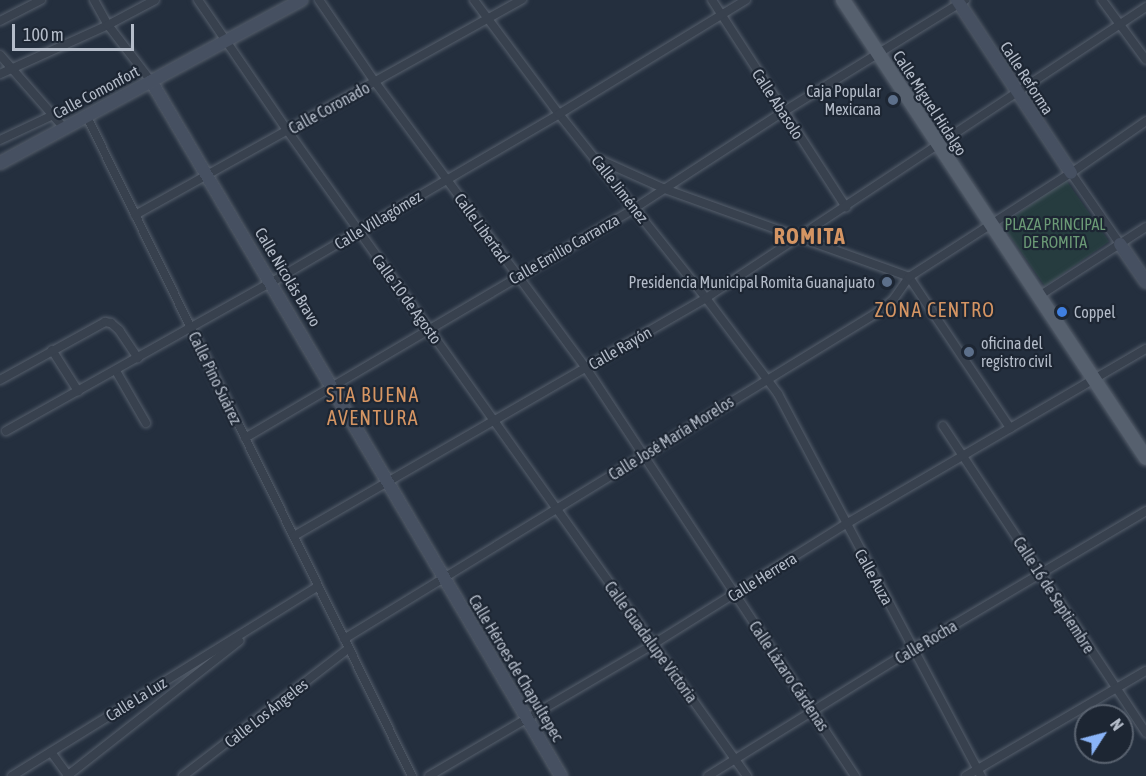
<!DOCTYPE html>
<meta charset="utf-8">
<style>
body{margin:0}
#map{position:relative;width:1146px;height:776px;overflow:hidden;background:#242f3e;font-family:"Asap Condensed",sans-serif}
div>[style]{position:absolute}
.green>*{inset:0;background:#263c3f;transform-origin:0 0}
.roads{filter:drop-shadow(0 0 2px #565f6c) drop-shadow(0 0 2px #565f6c)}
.street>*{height:8px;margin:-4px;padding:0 4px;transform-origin:4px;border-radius:4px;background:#38414e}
.secondary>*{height:12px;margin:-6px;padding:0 6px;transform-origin:6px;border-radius:6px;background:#465061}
.primary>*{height:14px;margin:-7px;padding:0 7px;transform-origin:7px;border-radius:7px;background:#56606e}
.dots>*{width:16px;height:16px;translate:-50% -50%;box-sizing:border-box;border:3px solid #1d2633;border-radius:50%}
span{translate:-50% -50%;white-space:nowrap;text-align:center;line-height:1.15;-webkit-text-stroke:4.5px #1d2633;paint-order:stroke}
.street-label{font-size:16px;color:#b4bcc9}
.poi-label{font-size:16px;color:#b4bcc9}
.right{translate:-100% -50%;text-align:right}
.left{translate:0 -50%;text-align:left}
.park-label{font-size:16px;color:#6b9a76}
.quarter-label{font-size:20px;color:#d59563;letter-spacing:1.5px}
.district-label{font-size:22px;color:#d59563;font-weight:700;letter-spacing:1.5px}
.north{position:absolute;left:1074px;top:704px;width:60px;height:60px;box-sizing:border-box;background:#1d2633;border:2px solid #59626f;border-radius:50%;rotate:54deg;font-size:16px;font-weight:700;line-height:24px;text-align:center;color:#b4bcc9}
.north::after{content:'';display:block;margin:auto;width:21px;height:27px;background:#8ab4f8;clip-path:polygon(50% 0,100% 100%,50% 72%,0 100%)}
.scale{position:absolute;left:12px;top:24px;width:122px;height:27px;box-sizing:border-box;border:3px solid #b4bcc9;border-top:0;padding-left:8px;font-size:18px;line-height:21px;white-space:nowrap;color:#b4bcc9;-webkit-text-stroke:4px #1d2633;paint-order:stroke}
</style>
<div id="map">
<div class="green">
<i style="left:1066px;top:180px;width:75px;height:78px;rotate:55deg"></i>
</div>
<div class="roads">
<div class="street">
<i style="left:94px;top:0;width:29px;rotate:61deg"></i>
<i style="left:108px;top:25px;width:71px;rotate:52.5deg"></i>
<i style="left:198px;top:0;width:158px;rotate:55.6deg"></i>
<i style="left:287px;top:130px;width:793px;rotate:54.55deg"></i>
<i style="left:319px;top:0;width:99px;rotate:55.7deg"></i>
<i style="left:375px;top:82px;width:355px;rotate:53.6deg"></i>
<i style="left:586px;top:368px;width:489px;rotate:56.6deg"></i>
<i style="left:474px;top:0;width:142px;rotate:53.3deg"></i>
<i style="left:559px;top:114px;width:236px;rotate:51.4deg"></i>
<i style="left:706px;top:298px;width:120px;rotate:53.1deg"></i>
<i style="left:778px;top:394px;width:433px;rotate:62deg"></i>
<i style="left:712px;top:0;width:247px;rotate:57.1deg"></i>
<i style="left:1102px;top:0;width:74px;rotate:53.7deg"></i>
<i style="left:0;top:21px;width:46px;rotate:-27.1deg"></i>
<i style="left:0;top:55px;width:97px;rotate:48.8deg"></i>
<i style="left:0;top:74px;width:119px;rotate:-24.4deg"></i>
<i style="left:108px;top:25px;width:53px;rotate:-28deg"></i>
<i style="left:87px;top:117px;width:735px;rotate:63.75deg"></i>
<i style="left:0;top:140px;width:59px;rotate:-25.3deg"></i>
<i style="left:598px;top:159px;width:73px;rotate:24.1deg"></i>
<i style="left:665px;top:189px;width:259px;rotate:19.8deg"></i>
<i style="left:1071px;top:173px;width:86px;rotate:55.4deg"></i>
<i style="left:135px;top:215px;width:443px;rotate:-29.1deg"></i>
<i style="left:909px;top:277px;width:182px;rotate:56.2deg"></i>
<i style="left:1039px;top:296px;width:127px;rotate:-32.8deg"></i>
<i style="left:52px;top:350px;width:49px;rotate:57.6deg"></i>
<i style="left:116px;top:371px;width:60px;rotate:60deg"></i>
<i style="left:0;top:380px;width:120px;rotate:-28.9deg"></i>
<i style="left:105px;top:322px;width:6px;rotate:9deg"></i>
<i style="left:111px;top:323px;width:11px;rotate:41deg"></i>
<i style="left:119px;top:330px;width:34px;rotate:56deg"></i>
<i style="left:943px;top:426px;width:368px;rotate:56.5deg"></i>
<i style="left:6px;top:431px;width:305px;rotate:-29.3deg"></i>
<i style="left:272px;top:282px;width:333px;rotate:-30.3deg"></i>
<i style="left:559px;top:114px;width:219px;rotate:-31.4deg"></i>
<i style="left:245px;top:438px;width:453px;rotate:-30.5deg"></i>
<i style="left:635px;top:208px;width:176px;rotate:-33deg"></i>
<i style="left:783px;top:112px;width:214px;rotate:-31.6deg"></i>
<i style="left:294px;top:536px;width:476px;rotate:-30deg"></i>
<i style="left:706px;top:298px;width:528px;rotate:-33.48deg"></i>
<i style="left:344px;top:639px;width:623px;rotate:-31.47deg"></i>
<i style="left:875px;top:314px;width:23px;rotate:-38deg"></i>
<i style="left:893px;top:300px;width:28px;rotate:-55deg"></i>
<i style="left:909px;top:277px;width:193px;rotate:-32.7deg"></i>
<i style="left:1071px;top:173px;width:91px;rotate:-34.7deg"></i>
<i style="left:51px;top:752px;width:29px;rotate:54deg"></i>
<i style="left:12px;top:776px;width:359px;rotate:-31.8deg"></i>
<i style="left:67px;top:776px;width:219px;rotate:-38.1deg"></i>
<i style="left:183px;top:776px;width:208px;rotate:-37.6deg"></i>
<i style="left:429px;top:776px;width:259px;rotate:-30.4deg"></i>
<i style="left:652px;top:645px;width:229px;rotate:-32deg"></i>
<i style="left:846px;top:524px;width:347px;rotate:-30.3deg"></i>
<i style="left:708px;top:776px;width:241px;rotate:-31.8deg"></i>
<i style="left:913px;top:649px;width:271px;rotate:-30.6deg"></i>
<i style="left:966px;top:776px;width:208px;rotate:-30.3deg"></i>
</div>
<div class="secondary">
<i style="left:957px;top:0;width:207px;rotate:56.6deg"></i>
<i style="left:151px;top:81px;width:807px;rotate:59.46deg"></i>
<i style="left:0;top:163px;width:343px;rotate:-28.4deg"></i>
<i style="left:1120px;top:244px;width:46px;rotate:55.6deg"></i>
</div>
<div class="primary">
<i style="left:843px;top:0;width:549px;rotate:56.51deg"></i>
</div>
</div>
<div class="dots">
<i style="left:893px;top:100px;background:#5c6f8a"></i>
<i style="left:887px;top:282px;background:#5c6f8a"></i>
<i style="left:1062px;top:312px;background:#3f7fe0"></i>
<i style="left:969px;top:352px;background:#5c6f8a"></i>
</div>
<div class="street-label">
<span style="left:1027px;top:78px;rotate:57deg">Calle Reforma</span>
<span style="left:96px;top:92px;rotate:-28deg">Calle Comonfort</span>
<span style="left:930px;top:103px;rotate:57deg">Calle Miguel Hidalgo</span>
<span style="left:778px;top:104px;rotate:57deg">Calle Abasolo</span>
<span style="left:329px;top:108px;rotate:-29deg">Calle Coronado</span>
<span style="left:620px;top:189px;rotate:52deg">Calle Jiménez</span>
<span style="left:378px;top:220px;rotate:-31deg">Calle Villagómez</span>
<span style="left:482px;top:228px;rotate:54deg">Calle Libertad</span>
<span style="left:564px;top:249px;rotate:-30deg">Calle Emilio Carranza</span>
<span style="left:288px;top:277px;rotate:59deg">Calle Nicolás Bravo</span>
<span style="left:407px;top:299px;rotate:54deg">Calle 10 de Agosto</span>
<span style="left:620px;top:348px;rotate:-30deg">Calle Rayón</span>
<span style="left:215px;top:378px;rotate:64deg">Calle Pino Suárez</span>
<span style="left:671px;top:438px;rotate:-32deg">Calle José María Morelos</span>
<span style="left:762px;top:577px;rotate:-32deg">Calle Herrera</span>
<span style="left:874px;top:577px;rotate:61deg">Calle Auza</span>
<span style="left:1054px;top:595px;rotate:57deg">Calle 16 de Septiembre</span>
<span style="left:651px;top:642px;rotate:54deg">Calle Guadalupe Victoria</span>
<span style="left:926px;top:642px;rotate:-31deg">Calle Rocha</span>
<span style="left:516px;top:668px;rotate:59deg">Calle Héroes de Chapultepec</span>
<span style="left:789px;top:676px;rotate:56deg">Calle Lázaro Cárdenas</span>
<span style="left:136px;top:699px;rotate:-32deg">Calle La Luz</span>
<span style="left:266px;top:713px;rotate:-38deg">Calle Los Ángeles</span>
</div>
<div class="poi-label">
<span class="right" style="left:881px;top:100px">Caja Popular<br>Mexicana</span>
<span class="right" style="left:875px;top:282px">Presidencia Municipal Romita Guanajuato</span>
<span class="left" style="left:1074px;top:312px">Coppel</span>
<span class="left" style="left:981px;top:352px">oficina del<br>registro civil</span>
</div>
<div class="park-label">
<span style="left:1055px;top:233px">PLAZA PRINCIPAL<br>DE ROMITA</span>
</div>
<div class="quarter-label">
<span style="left:935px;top:309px">ZONA CENTRO</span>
<span style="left:373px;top:406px">STA BUENA<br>AVENTURA</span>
</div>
<div class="district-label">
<span style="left:810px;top:237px">ROMITA</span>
</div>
<div class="north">N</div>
<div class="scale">100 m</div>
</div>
